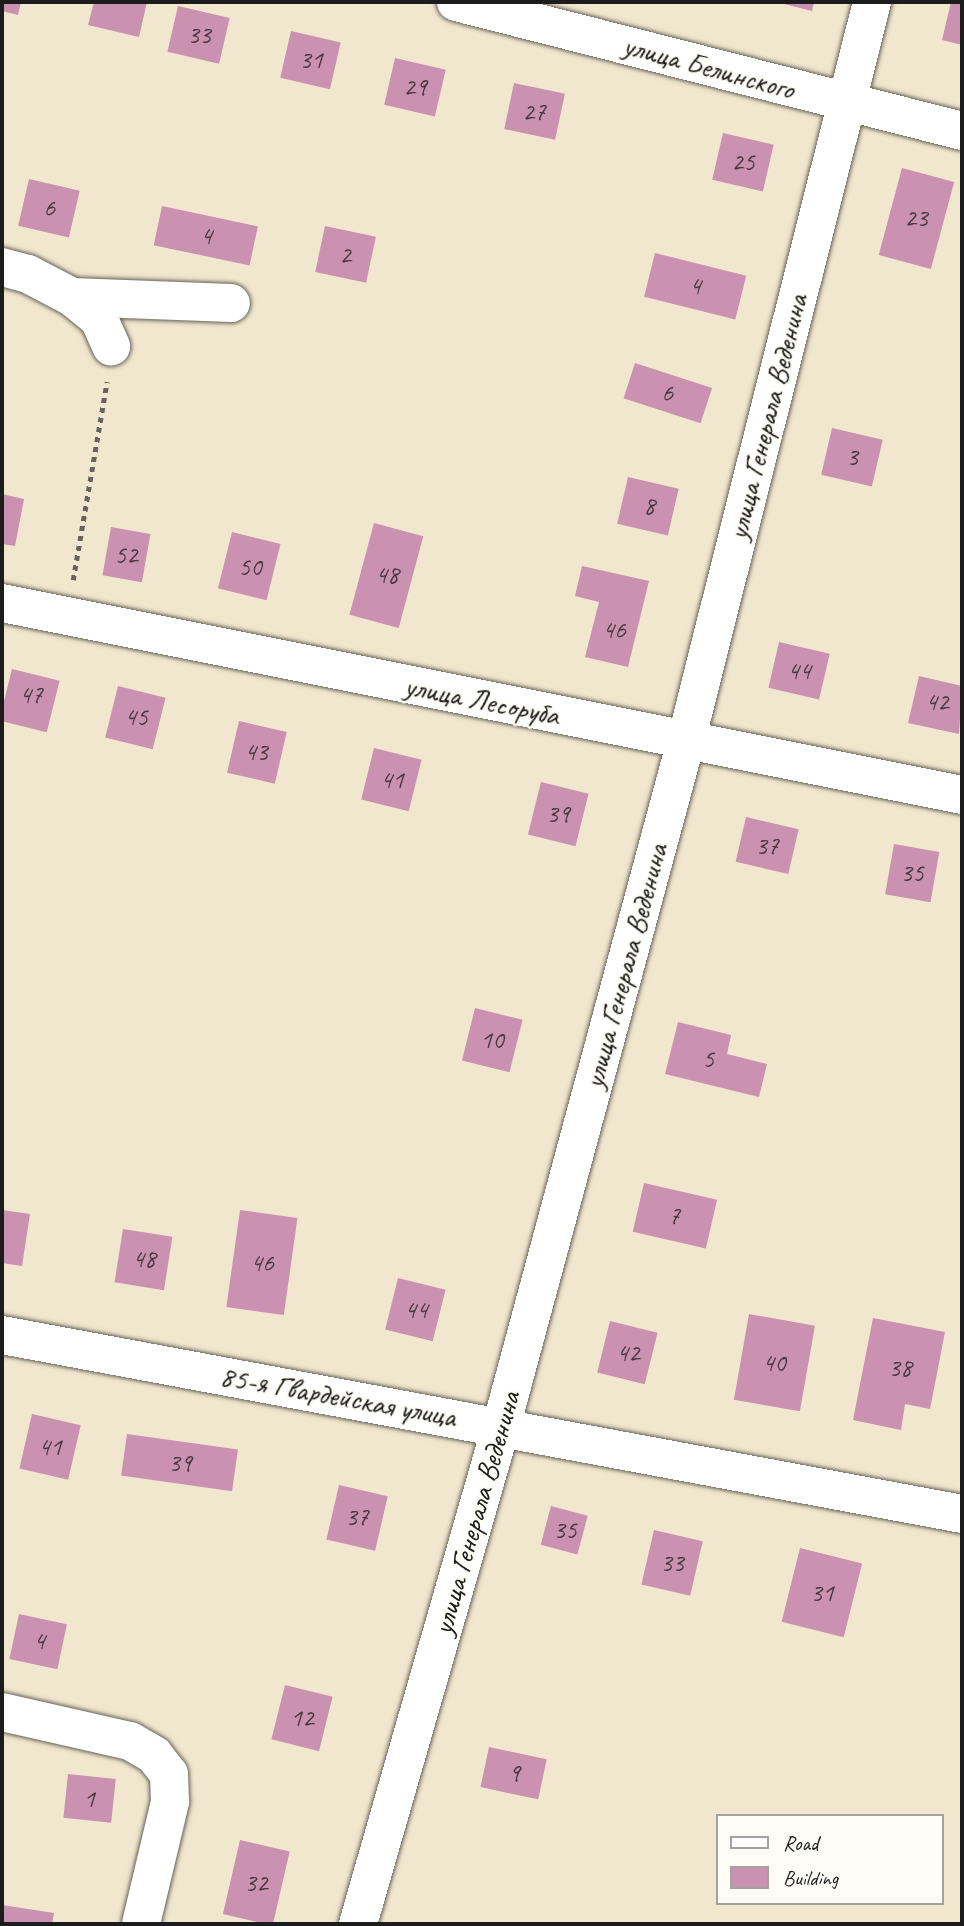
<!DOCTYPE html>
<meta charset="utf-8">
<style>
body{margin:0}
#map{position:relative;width:964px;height:1926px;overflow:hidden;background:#f1e7ce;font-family:Caveat,sans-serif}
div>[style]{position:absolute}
.building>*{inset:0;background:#ca91b1;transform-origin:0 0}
.path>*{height:4.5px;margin-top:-2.25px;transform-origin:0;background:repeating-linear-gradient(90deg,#67635a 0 5px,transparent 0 10px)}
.roads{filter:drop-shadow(0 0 2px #67635a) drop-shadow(0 0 2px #67635a)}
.minor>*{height:38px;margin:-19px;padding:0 19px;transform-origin:19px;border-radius:19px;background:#fff}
span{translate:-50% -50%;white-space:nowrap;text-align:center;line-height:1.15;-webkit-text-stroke:5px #fdfcf7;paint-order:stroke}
.number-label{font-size:26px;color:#483941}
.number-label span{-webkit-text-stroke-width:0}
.street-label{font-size:30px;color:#1c1c1c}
.frame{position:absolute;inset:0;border:4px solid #1c1c1c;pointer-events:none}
.legend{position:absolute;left:716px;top:1814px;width:228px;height:91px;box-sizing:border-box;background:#fdfcf7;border:2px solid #a3a29f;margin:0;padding:9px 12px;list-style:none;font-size:21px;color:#1c1c1c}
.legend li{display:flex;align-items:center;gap:14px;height:35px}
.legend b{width:35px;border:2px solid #a3a29f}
</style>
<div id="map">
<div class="building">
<i style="clip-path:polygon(2px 2px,21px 2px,18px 15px,2px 11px)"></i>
<i style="clip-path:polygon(94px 2px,147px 2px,139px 37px,88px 25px)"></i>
<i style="clip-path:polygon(776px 2px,814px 2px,812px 11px)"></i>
<i style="clip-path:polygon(951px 2px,962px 2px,962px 45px,942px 40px)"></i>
<i style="left:178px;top:6px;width:53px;height:47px;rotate:13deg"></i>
<i style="left:291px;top:31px;width:51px;height:48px;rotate:13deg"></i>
<i style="left:395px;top:58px;width:52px;height:48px;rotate:13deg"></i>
<i style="left:514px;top:83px;width:52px;height:47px;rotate:12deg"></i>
<i style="left:723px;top:133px;width:52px;height:48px;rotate:13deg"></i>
<i style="left:902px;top:168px;width:54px;height:90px;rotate:15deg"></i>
<i style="left:29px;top:179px;width:52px;height:48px;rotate:13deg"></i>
<i style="left:162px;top:206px;width:98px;height:40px;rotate:12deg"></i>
<i style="left:325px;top:226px;width:52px;height:47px;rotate:12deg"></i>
<i style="left:655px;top:253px;width:94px;height:45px;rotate:14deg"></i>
<i style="left:635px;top:363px;width:81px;height:37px;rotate:18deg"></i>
<i style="left:832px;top:428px;width:52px;height:48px;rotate:13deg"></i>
<i style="left:628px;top:477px;width:52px;height:48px;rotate:13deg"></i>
<i style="clip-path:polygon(2px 494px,24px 499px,15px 546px,2px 544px)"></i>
<i style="left:374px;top:523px;width:51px;height:95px;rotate:15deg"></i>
<i style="left:111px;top:527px;width:40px;height:49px;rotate:10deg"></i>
<i style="left:232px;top:532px;width:50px;height:58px;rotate:14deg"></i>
<i style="clip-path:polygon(582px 566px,649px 581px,628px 667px,585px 657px,599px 602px,575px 596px)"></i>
<i style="left:779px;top:642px;width:52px;height:47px;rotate:13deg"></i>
<i style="left:12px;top:669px;width:49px;height:53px;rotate:14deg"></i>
<i style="clip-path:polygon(919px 676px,962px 686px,959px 734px,908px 723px)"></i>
<i style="left:118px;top:686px;width:49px;height:53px;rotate:14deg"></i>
<i style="left:239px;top:721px;width:49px;height:53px;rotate:13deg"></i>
<i style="left:374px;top:748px;width:49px;height:53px;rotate:14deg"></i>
<i style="left:541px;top:782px;width:49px;height:54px;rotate:14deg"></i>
<i style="left:746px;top:817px;width:54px;height:46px;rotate:13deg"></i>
<i style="left:894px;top:844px;width:46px;height:51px;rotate:10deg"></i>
<i style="left:475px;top:1008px;width:49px;height:54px;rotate:14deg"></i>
<i style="clip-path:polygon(678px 1022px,731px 1035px,727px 1054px,767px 1064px,759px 1097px,665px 1074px)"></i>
<i style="left:644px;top:1183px;width:75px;height:50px;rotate:13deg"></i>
<i style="clip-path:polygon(2px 1210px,30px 1214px,22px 1266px,2px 1263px)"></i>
<i style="left:240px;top:1210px;width:58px;height:98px;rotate:8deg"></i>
<i style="left:123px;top:1229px;width:50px;height:54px;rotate:9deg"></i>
<i style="left:398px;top:1278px;width:49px;height:53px;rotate:14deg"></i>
<i style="left:749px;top:1314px;width:67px;height:87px;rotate:10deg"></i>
<i style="clip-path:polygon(873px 1318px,945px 1332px,930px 1409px,905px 1404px,901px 1430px,853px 1420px)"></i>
<i style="left:610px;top:1321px;width:49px;height:53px;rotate:14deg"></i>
<i style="left:32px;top:1414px;width:50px;height:56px;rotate:13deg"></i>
<i style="left:127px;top:1434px;width:112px;height:42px;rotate:8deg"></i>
<i style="left:339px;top:1485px;width:50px;height:56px;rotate:13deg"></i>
<i style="left:551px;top:1506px;width:38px;height:40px;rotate:15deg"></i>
<i style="left:654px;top:1530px;width:50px;height:56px;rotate:13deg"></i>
<i style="left:800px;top:1548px;width:64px;height:76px;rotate:14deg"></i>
<i style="left:19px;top:1614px;width:49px;height:46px;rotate:12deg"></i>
<i style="left:285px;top:1685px;width:49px;height:56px;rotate:14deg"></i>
<i style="left:489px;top:1747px;width:59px;height:41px;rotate:12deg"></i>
<i style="left:68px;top:1774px;width:48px;height:44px;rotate:6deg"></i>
<i style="left:240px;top:1840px;width:51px;height:76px;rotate:13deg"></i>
<i style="clip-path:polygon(2px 1905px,54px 1913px,52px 1924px,2px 1924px)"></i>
</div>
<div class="path">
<i style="left:73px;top:580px;width:201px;rotate:-80.3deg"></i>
</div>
<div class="roads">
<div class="minor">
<i style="left:456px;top:2px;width:522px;rotate:14.3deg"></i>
<i style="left:2px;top:267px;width:27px;rotate:15deg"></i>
<i style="left:28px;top:274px;width:50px;rotate:27.6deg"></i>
<i style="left:72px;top:297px;width:35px;rotate:39deg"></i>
<i style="left:99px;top:319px;width:30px;rotate:66deg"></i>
<i style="left:72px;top:297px;width:159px;rotate:2.2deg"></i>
<i style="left:2px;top:603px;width:979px;rotate:11.31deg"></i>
<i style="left:2px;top:1335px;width:977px;rotate:10.56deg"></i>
<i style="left:2px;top:1712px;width:131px;rotate:12.8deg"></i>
<i style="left:130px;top:1741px;width:28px;rotate:30deg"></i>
<i style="left:154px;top:1755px;width:24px;rotate:52deg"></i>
<i style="left:169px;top:1774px;width:28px;rotate:88deg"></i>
<i style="left:170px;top:1802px;width:125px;rotate:103.4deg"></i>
<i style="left:358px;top:1924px;width:517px;rotate:-73.95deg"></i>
<i style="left:501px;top:1427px;width:711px;rotate:-74.91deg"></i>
<i style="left:686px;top:741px;width:762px;rotate:-75.87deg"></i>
</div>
</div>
<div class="number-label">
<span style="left:199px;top:35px">33</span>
<span style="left:311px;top:60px">31</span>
<span style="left:415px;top:87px">29</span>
<span style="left:534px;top:112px">27</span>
<span style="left:743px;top:162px">25</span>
<span style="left:49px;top:208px">6</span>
<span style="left:916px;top:218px">23</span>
<span style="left:206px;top:236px">4</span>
<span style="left:345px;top:255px">2</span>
<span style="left:695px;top:286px">4</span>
<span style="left:667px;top:393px">6</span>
<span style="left:852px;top:457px">3</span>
<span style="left:649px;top:506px">8</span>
<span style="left:126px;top:555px">52</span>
<span style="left:250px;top:567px">50</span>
<span style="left:387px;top:575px">48</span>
<span style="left:614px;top:630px">46</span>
<span style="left:799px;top:671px">44</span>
<span style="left:31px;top:695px">47</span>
<span style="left:937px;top:702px">42</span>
<span style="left:136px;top:717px">45</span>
<span style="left:256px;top:752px">43</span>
<span style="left:392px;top:780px">41</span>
<span style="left:558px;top:814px">39</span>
<span style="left:767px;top:846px">37</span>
<span style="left:912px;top:873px">35</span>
<span style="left:492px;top:1040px">10</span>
<span style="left:708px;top:1059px">5</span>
<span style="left:674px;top:1216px">7</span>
<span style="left:144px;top:1259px">48</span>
<span style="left:262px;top:1263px">46</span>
<span style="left:416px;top:1310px">44</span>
<span style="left:628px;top:1353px">42</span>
<span style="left:774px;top:1363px">40</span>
<span style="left:900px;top:1368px">38</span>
<span style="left:50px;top:1447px">41</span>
<span style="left:180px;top:1463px">39</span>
<span style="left:357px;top:1517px">37</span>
<span style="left:565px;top:1530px">35</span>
<span style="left:672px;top:1563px">33</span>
<span style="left:822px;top:1593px">31</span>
<span style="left:39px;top:1641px">4</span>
<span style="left:302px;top:1718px">12</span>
<span style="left:514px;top:1773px">9</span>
<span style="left:89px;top:1799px">1</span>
<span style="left:256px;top:1883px">32</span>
</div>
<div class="street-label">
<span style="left:709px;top:67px;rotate:15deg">улица Белинского</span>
<span style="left:767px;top:417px;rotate:-76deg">улица Генерала Веденина</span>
<span style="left:482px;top:700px;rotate:11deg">улица Лесоруба</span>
<span style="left:625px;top:966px;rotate:-75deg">улица Генерала Веденина</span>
<span style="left:338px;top:1396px;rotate:10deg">85-я Гвардейская улица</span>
<span style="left:476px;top:1513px;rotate:-74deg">улица Генерала Веденина</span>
</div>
<div class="frame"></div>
<ul class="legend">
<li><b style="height:9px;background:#fff"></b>Road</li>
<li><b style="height:19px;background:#ca91b1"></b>Building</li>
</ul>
</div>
